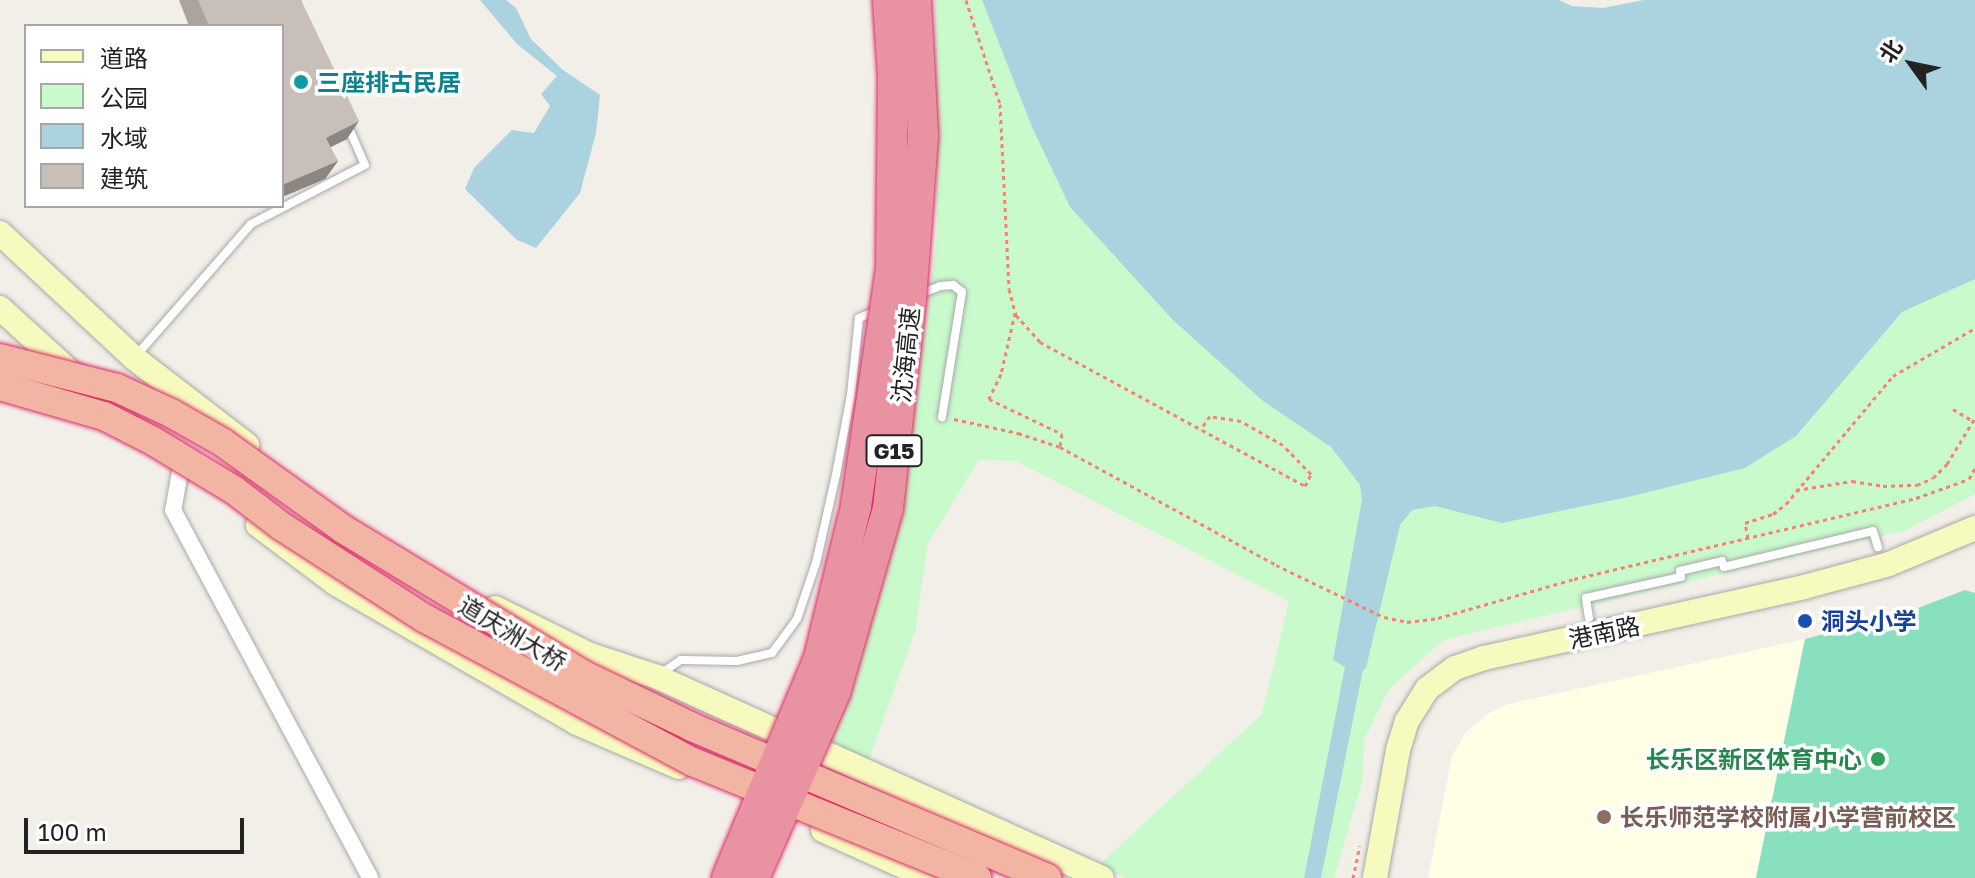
<!DOCTYPE html>
<meta charset="utf-8">
<style>
body{margin:0}
#map{position:relative;width:1975px;height:878px;overflow:hidden;background:#f2efe9;font-family:"Golos Text","Noto Sans SC",sans-serif}
div>[style]{position:absolute}
.education>*{inset:0;background:#ffffe5}
.park>*{inset:0;background:#c8facc}
.pitch>*{inset:0;background:#88e0be}
.water>*{inset:0;background:#aad3df}
.path>*{height:3px;margin-top:-1.5px;transform-origin:0;background:repeating-linear-gradient(90deg,#fa8072 0 4px,transparent 0 8px)}
.roads{filter:drop-shadow(0 0 2px #a9a9a9) drop-shadow(0 0 2px #a9a9a9)}
.service>*{height:8px;margin:-4px;padding:0 4px;transform-origin:4px;border-radius:4px;background:#fff}
.minor>*{height:16px;margin:-8px;padding:0 8px;transform-origin:8px;border-radius:8px;background:#fff}
.secondary>*{height:24px;margin:-12px;padding:0 12px;transform-origin:12px;border-radius:12px;background:#f7fabf}
.bridges{filter:drop-shadow(0 0 2px #dc2a67) drop-shadow(0 0 2px #dc2a67)}
.trunk-bridge>*{height:28px;margin:-14px;padding:0 14px;transform-origin:14px;border-radius:14px;background:#f2b4a3}
.motorway-bridge>*{height:30px;margin:-15px;padding:0 15px;transform-origin:15px;border-radius:15px;background:#e892a2}
.wall>*{inset:0;background:#aba49e}
.shaded-wall>*{inset:0;background:#8b8681}
.building>*{inset:0;background:#c7bfb8}
.dots>*{width:22px;height:22px;translate:-50% -50%;box-sizing:border-box;border:4px solid #fff;border-radius:50%}
span{translate:-50% -50%;white-space:nowrap;text-align:center;line-height:1.15;-webkit-text-stroke:7px #fff;paint-order:stroke}
.shield-label span{padding:2px 6px;background:#fff;border:2px solid;border-radius:6px;-webkit-text-stroke-width:0}
.shield-label{font-size:22px;color:#222;font-weight:700}
.culture-label{font-size:24px;color:#0d838f;font-weight:700}
.left{translate:0 -50%;text-align:left}
.street-label{font-size:24px;color:#222}
.transit-label{font-size:24px;color:#164399;font-weight:700}
.leisure-label{font-size:24px;color:#27864d;font-weight:700}
.right{translate:-100% -50%;text-align:right}
.education-label{font-size:24px;color:#785e54;font-weight:700}
.legend{position:absolute;left:24px;top:24px;width:260px;height:184px;box-sizing:border-box;background:#fff;border:2px solid #a7a7a7;margin:0;padding:10px 14px;list-style:none;font-size:24px;color:#222}
.legend li{display:flex;align-items:center;gap:16px;height:40px}
.legend b{width:40px;border:2px solid #a7a7a7}
.north{position:absolute;left:1871px;top:24px;width:80px;height:80px;-webkit-text-stroke:6px #fff;paint-order:stroke;rotate:303deg;font-size:22px;font-weight:700;line-height:32px;text-align:center;color:#222}
.north::after{content:'';display:block;margin:auto;width:28px;height:36px;background:#222;clip-path:polygon(50% 0,100% 100%,50% 72%,0 100%)}
.scale{position:absolute;left:24px;top:818px;width:220px;height:36px;box-sizing:border-box;border:4px solid #222;border-top:0;padding-left:10px;font-size:24px;line-height:28px;white-space:nowrap;color:#222;-webkit-text-stroke:6px #fff;paint-order:stroke}
</style>
<div id="map">
<div class="education">
<i style="clip-path:polygon(1805px 639px,1756px 878px,1428px 878px,1452px 756px,1466px 732px,1488px 714px,1508px 704px)"></i>
</div>
<div class="park">
<i style="clip-path:polygon(935px 0,1002px 0,1898px 305px,1975px 250px,1975px 494px,1906px 530px,1443px 640px,1389px 689px,1364px 740px,1362px 782px,1334px 878px,1126px 878px,1098px 866px,1262px 714px,1289px 601px,1016px 461px,979px 460px,928px 543px,915px 632px,868px 762px,827px 739px,907px 472px,937px 235px)"></i>
</div>
<div class="pitch">
<i style="clip-path:polygon(1965px 590px,1975px 593px,1975px 878px,1756px 878px,1805px 639px,1905px 613px)"></i>
</div>
<div class="water">
<i style="clip-path:polygon(480px 0,506px 0,516px 8px,531px 39px,563px 70px,600px 95px,596px 133px,580px 193px,536px 248px,517px 240px,465px 189px,474px 168px,512px 130px,534px 133px,550px 106px,541px 94px,557px 76px,517px 44px)"></i>
<i style="clip-path:polygon(982px 0,1559px 0,1572px 6px,1603px 8px,1644px 0,1975px 0,1975px 279px,1902px 312px,1796px 436px,1745px 468px,1628px 497px,1502px 523px,1435px 506px,1412px 510px,1400px 525px,1366px 668px,1363px 670px,1321px 878px,1304px 878px,1345px 667px,1333px 660px,1362px 500px,1360px 485px,1331px 447px,1263px 401px,1173px 320px,1070px 207px,1032px 127px)"></i>
</div>
<div class="path">
<i style="left:966px;top:0;width:109px;rotate:71.9deg"></i>
<i style="left:1000px;top:104px;width:185px;rotate:87.2deg"></i>
<i style="left:1009px;top:289px;width:27px;rotate:75deg"></i>
<i style="left:1016px;top:315px;width:36px;rotate:48deg"></i>
<i style="left:1040px;top:342px;width:302px;rotate:28.5deg"></i>
<i style="left:1305px;top:486px;width:13px;rotate:-63deg"></i>
<i style="left:1311px;top:474px;width:40px;rotate:-134deg"></i>
<i style="left:1283px;top:445px;width:48px;rotate:-150.3deg"></i>
<i style="left:1241px;top:421px;width:31px;rotate:-171deg"></i>
<i style="left:1210px;top:416px;width:16px;rotate:125deg"></i>
<i style="left:1015px;top:313px;width:63px;rotate:102.9deg"></i>
<i style="left:1001px;top:374px;width:28px;rotate:116deg"></i>
<i style="left:989px;top:399px;width:81px;rotate:25.6deg"></i>
<i style="left:1062px;top:434px;width:13px;rotate:99deg"></i>
<i style="left:1953px;top:409px;width:23px;rotate:31deg"></i>
<i style="left:954px;top:419px;width:66px;rotate:12.3deg"></i>
<i style="left:1018px;top:433px;width:44px;rotate:18.4deg"></i>
<i style="left:1060px;top:447px;width:246px;rotate:28.6deg"></i>
<i style="left:1276px;top:565px;width:120px;rotate:25.7deg"></i>
<i style="left:1384px;top:617px;width:24px;rotate:12deg"></i>
<i style="left:1407px;top:622px;width:31px;rotate:-7deg"></i>
<i style="left:1438px;top:618px;width:141px;rotate:-16deg"></i>
<i style="left:1574px;top:579px;width:351px;rotate:-13.3deg"></i>
<i style="left:1916px;top:498px;width:56px;rotate:-19.7deg"></i>
<i style="left:1969px;top:479px;width:13px;rotate:-61deg"></i>
<i style="left:1796px;top:490px;width:57px;rotate:-9.1deg"></i>
<i style="left:1852px;top:481px;width:31px;rotate:9deg"></i>
<i style="left:1883px;top:486px;width:34px;rotate:-2deg"></i>
<i style="left:1917px;top:485px;width:17px;rotate:-24deg"></i>
<i style="left:1933px;top:478px;width:20px;rotate:-45deg"></i>
<i style="left:1947px;top:464px;width:54px;rotate:-58.7deg"></i>
<i style="left:1748px;top:538px;width:15px;rotate:-101deg"></i>
<i style="left:1745px;top:523px;width:29px;rotate:-18deg"></i>
<i style="left:1773px;top:514px;width:16px;rotate:-38deg"></i>
<i style="left:1786px;top:504px;width:167px;rotate:-50.1deg"></i>
<i style="left:1893px;top:376px;width:95px;rotate:-30.3deg"></i>
<i style="left:1353px;top:878px;width:33px;rotate:-78deg"></i>
</div>
<div class="roads">
<div class="service">
<i style="left:917px;top:295px;width:25px;rotate:-21deg"></i>
<i style="left:940px;top:286px;width:13px;rotate:-4deg"></i>
<i style="left:953px;top:285px;width:11px;rotate:38deg"></i>
<i style="left:962px;top:292px;width:127px;rotate:99.1deg"></i>
<i style="left:135px;top:357px;width:176px;rotate:-48.9deg"></i>
<i style="left:251px;top:224px;width:128px;rotate:-27.4deg"></i>
<i style="left:365px;top:165px;width:45px;rotate:-113.7deg"></i>
<i style="left:1589px;top:618px;width:20px;rotate:-99deg"></i>
<i style="left:1586px;top:598px;width:97px;rotate:-12.5deg"></i>
<i style="left:1681px;top:577px;width:6px;rotate:-99deg"></i>
<i style="left:1680px;top:571px;width:43px;rotate:-13.4deg"></i>
<i style="left:1722px;top:561px;width:6px;rotate:72deg"></i>
<i style="left:1724px;top:567px;width:153px;rotate:-13.6deg"></i>
<i style="left:1873px;top:531px;width:17px;rotate:73deg"></i>
<i style="left:660px;top:674px;width:25px;rotate:-34deg"></i>
<i style="left:681px;top:660px;width:56px;rotate:1deg"></i>
<i style="left:737px;top:661px;width:36px;rotate:-13deg"></i>
<i style="left:772px;top:653px;width:42px;rotate:-53.7deg"></i>
<i style="left:797px;top:619px;width:59px;rotate:-71.3deg"></i>
<i style="left:816px;top:563px;width:90px;rotate:-77.2deg"></i>
<i style="left:836px;top:475px;width:81px;rotate:-79.4deg"></i>
<i style="left:851px;top:395px;width:77px;rotate:-84.1deg"></i>
<i style="left:859px;top:318px;width:22px;rotate:-22deg"></i>
</div>
<div class="minor">
<i style="left:180px;top:472px;width:39px;rotate:100deg"></i>
<i style="left:173px;top:510px;width:417px;rotate:61.8deg"></i>
</div>
<div class="secondary">
<i style="left:0;top:233px;width:183px;rotate:43deg"></i>
<i style="left:134px;top:358px;width:143px;rotate:37.6deg"></i>
<i style="left:0;top:308px;width:169px;rotate:42.4deg"></i>
<i style="left:258px;top:525px;width:96px;rotate:37deg"></i>
<i style="left:335px;top:583px;width:280px;rotate:30deg"></i>
<i style="left:577px;top:723px;width:111px;rotate:23.3deg"></i>
<i style="left:495px;top:608px;width:106px;rotate:26.3deg"></i>
<i style="left:590px;top:655px;width:71px;rotate:18.2deg"></i>
<i style="left:657px;top:677px;width:488px;rotate:24.3deg"></i>
<i style="left:823px;top:830px;width:117px;rotate:24.2deg"></i>
<i style="left:1375px;top:878px;width:130px;rotate:-79.8deg"></i>
<i style="left:1398px;top:750px;width:30px;rotate:-73deg"></i>
<i style="left:1407px;top:721px;width:38px;rotate:-58deg"></i>
<i style="left:1427px;top:689px;width:35px;rotate:-37deg"></i>
<i style="left:1455px;top:668px;width:31px;rotate:-19deg"></i>
<i style="left:1484px;top:658px;width:328px;rotate:-12.5deg"></i>
<i style="left:1804px;top:587px;width:88px;rotate:-15.1deg"></i>
<i style="left:1889px;top:564px;width:93px;rotate:-22.7deg"></i>
</div>
</div>
<div class="bridges">
<div class="trunk-bridge">
<i style="left:0;top:358px;width:121px;rotate:14.4deg"></i>
<i style="left:117px;top:388px;width:60px;rotate:24.8deg"></i>
<i style="left:171px;top:413px;width:59px;rotate:29.6deg"></i>
<i style="left:222px;top:442px;width:149px;rotate:35.7deg"></i>
<i style="left:343px;top:529px;width:280px;rotate:31.2deg"></i>
<i style="left:582px;top:674px;width:122px;rotate:25.7deg"></i>
<i style="left:692px;top:727px;width:386px;rotate:23deg"></i>
<i style="left:0;top:386px;width:108px;rotate:16.1deg"></i>
<i style="left:104px;top:416px;width:55px;rotate:27deg"></i>
<i style="left:153px;top:441px;width:95px;rotate:31.2deg"></i>
<i style="left:234px;top:490px;width:59px;rotate:37.5deg"></i>
<i style="left:281px;top:526px;width:170px;rotate:32.8deg"></i>
<i style="left:424px;top:618px;width:305px;rotate:28.2deg"></i>
<i style="left:693px;top:762px;width:307px;rotate:22.2deg"></i>
</div>
<div class="motorway-bridge">
<i style="left:727px;top:878px;width:238px;rotate:-67.3deg"></i>
<i style="left:819px;top:658px;width:156px;rotate:-76.3deg"></i>
<i style="left:856px;top:506px;width:239px;rotate:-81.6deg"></i>
<i style="left:891px;top:270px;width:194px;rotate:-89.4deg"></i>
<i style="left:893px;top:76px;width:76px;rotate:-93.8deg"></i>
<i style="left:754px;top:878px;width:202px;rotate:-66.4deg"></i>
<i style="left:835px;top:693px;width:192px;rotate:-74deg"></i>
<i style="left:888px;top:508px;width:209px;rotate:-83.7deg"></i>
<i style="left:911px;top:300px;width:165px;rotate:-85.8deg"></i>
<i style="left:923px;top:135px;width:135px;rotate:-93deg"></i>
</div>
</div>
<div class="wall">
<i style="clip-path:polygon(179px 0,301px 0,347px 139px,330px 147px,338px 161px,325px 179px,282px 197px,282px 26px,189px 26px)"></i>
</div>
<div class="shaded-wall">
<i style="clip-path:polygon(359px 121px,347px 139px,313px 156px,326px 138px)"></i>
<i style="clip-path:polygon(338px 161px,325px 179px,282px 197px,282px 185px)"></i>
</div>
<div class="building">
<i style="clip-path:polygon(198px 0,301px 0,359px 121px,326px 138px,338px 161px,282px 185px,282px 26px,209px 26px)"></i>
</div>
<div class="dots">
<i style="left:301px;top:82px;background:#0f9aa8"></i>
<i style="left:1805px;top:621px;background:#1a4fb4"></i>
<i style="left:1878px;top:759px;background:#2e9e5b"></i>
<i style="left:1604px;top:817px;background:#8d6e63"></i>
</div>
<div class="shield-label">
<span style="left:894px;top:451px">G15</span>
</div>
<div class="culture-label">
<span class="left" style="left:317px;top:82px">三座排古民居</span>
</div>
<div class="street-label">
<span style="left:905px;top:355px;rotate:-84deg">沈海高速</span>
<span style="left:1604px;top:632px;rotate:-12deg">港南路</span>
<span style="left:513px;top:633px;rotate:31deg">道庆洲大桥</span>
</div>
<div class="transit-label">
<span class="left" style="left:1821px;top:621px">洞头小学</span>
</div>
<div class="leisure-label">
<span class="right" style="left:1862px;top:759px">长乐区新区体育中心</span>
</div>
<div class="education-label">
<span class="left" style="left:1620px;top:817px">长乐师范学校附属小学营前校区</span>
</div>
<ul class="legend">
<li><b style="height:10px;background:#f7fabf"></b>道路</li>
<li><b style="height:22px;background:#c8facc"></b>公园</li>
<li><b style="height:22px;background:#aad3df"></b>水域</li>
<li><b style="height:22px;background:#c7bfb8"></b>建筑</li>
</ul>
<div class="north">北</div>
<div class="scale">100 m</div>
</div>
